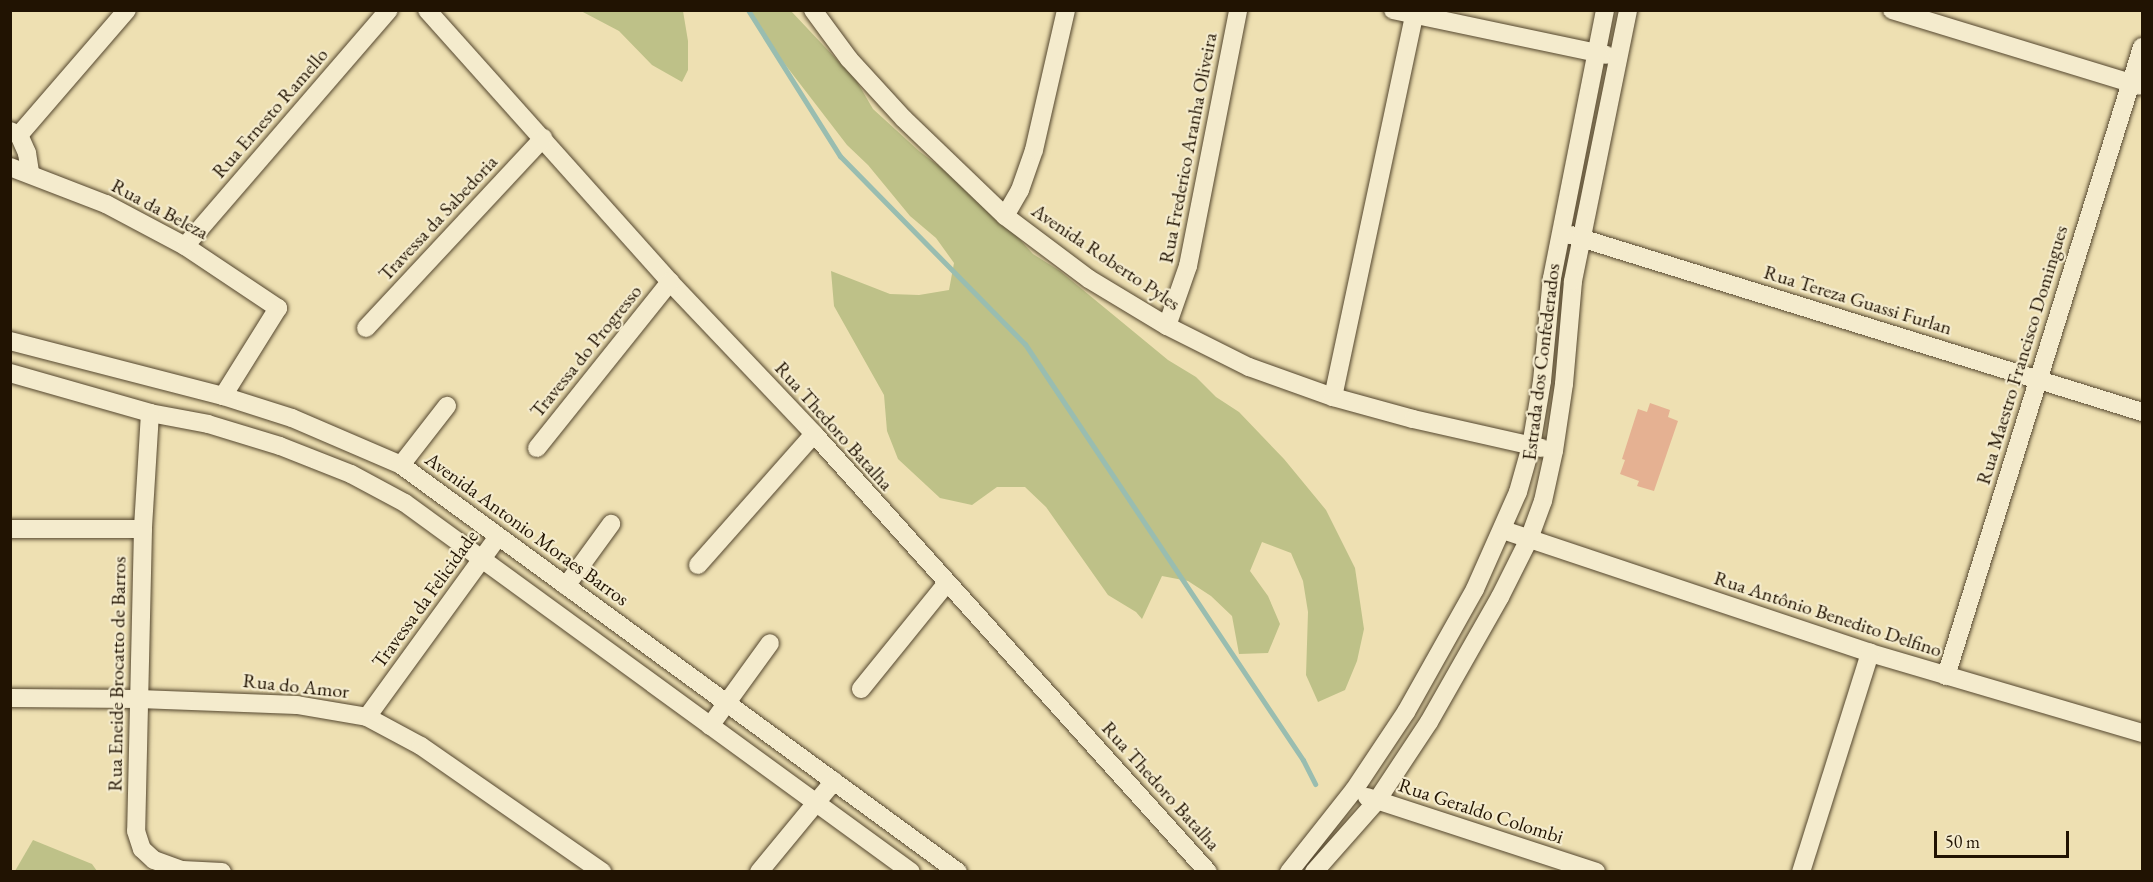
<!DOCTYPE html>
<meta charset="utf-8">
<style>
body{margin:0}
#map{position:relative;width:2153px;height:882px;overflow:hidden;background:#eee0b2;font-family:"EB Garamond",serif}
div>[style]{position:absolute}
.green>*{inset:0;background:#bec188}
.stream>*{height:5px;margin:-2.5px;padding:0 2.5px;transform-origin:2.5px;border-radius:2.5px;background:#99bdb0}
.building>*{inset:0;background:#e5b192}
.roads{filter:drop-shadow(0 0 2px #54462e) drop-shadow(0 0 2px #54462e)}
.minor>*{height:18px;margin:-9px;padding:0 9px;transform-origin:9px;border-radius:9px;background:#f4ebcd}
span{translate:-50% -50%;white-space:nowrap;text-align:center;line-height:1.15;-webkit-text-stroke:4.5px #f4ebcd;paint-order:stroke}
.street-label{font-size:20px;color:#211302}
.frame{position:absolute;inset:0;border:12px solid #211302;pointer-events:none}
.scale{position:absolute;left:1934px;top:831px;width:135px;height:27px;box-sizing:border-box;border:3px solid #211302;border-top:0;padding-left:8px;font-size:18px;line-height:21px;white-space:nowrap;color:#211302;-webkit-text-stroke:4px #f4ebcd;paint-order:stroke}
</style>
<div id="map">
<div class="green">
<i style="clip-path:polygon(581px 11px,683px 11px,688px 41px,688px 70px,682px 82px,652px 65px,619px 31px)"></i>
<i style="clip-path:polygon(747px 11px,791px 11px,856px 80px,873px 109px,919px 151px,985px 201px,1033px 254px,1060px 271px,1168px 360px,1196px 377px,1216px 397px,1239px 412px,1284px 459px,1326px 510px,1355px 568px,1364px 629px,1357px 661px,1345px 690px,1318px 702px,1306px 675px,1308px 612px,1303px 581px,1291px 553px,1262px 542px,1250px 571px,1268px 596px,1280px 624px,1268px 653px,1239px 654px,1232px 616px,1211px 596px,1188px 581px,1162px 576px,1142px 619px,1136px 612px,1108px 595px,1046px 507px,1025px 487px,997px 487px,972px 505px,940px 498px,898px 459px,887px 431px,884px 395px,834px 306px,831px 271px,890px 294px,919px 295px,949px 290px,954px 263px,936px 238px,910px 216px,868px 165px,847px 145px,764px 37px)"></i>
<i style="clip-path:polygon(33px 840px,92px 864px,97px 871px,15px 871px)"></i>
</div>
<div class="stream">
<i style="left:748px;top:10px;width:173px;rotate:57.8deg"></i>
<i style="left:840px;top:156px;width:264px;rotate:45.5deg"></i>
<i style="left:1025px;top:344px;width:500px;rotate:56.25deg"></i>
<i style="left:1303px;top:760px;width:27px;rotate:63deg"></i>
</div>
<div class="building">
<i style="clip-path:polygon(1650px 403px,1670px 410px,1668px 417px,1678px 421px,1654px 491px,1637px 486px,1639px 481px,1620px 474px,1625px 460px,1622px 459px,1638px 409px,1647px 412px)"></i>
</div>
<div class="roads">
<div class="minor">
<i style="left:427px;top:10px;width:365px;rotate:48.2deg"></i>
<i style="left:670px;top:282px;width:209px;rotate:46.5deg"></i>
<i style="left:814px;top:434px;width:589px;rotate:48.03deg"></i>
<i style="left:813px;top:10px;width:61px;rotate:53.7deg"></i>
<i style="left:849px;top:59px;width:81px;rotate:47.5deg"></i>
<i style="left:904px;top:119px;width:140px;rotate:43.8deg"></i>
<i style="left:1005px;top:216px;width:105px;rotate:36.9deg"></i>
<i style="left:1089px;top:279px;width:91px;rotate:31.1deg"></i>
<i style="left:1167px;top:326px;width:92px;rotate:26.6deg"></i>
<i style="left:1249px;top:367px;width:89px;rotate:19.7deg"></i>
<i style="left:1333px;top:397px;width:83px;rotate:15.4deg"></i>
<i style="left:1413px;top:419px;width:132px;rotate:12.7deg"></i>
<i style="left:1393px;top:10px;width:218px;rotate:11.9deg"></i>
<i style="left:1892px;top:10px;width:259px;rotate:17deg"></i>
<i style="left:10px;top:131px;width:10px;rotate:24deg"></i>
<i style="left:19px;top:135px;width:20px;rotate:66deg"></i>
<i style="left:27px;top:153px;width:20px;rotate:81deg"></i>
<i style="left:19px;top:135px;width:165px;rotate:-49.2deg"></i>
<i style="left:10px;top:167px;width:103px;rotate:21.1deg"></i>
<i style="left:106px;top:204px;width:89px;rotate:28deg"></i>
<i style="left:185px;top:246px;width:112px;rotate:33.7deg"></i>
<i style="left:278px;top:308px;width:104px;rotate:122deg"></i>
<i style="left:1005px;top:216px;width:30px;rotate:-60deg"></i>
<i style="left:1020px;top:190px;width:42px;rotate:-70.7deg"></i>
<i style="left:1034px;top:150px;width:144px;rotate:-77.1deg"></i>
<i style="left:1571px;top:235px;width:598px;rotate:17.22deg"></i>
<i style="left:185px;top:246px;width:312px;rotate:-49.2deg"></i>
<i style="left:1167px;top:326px;width:64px;rotate:-70.7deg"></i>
<i style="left:1188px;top:266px;width:261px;rotate:-78.9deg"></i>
<i style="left:366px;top:328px;width:260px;rotate:-47deg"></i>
<i style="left:10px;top:341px;width:220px;rotate:14.5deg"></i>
<i style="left:223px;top:396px;width:72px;rotate:17.7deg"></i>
<i style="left:292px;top:418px;width:119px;rotate:23.3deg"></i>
<i style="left:401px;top:465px;width:690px;rotate:36.16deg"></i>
<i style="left:10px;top:373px;width:146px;rotate:15.9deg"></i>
<i style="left:150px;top:413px;width:59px;rotate:10.7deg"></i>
<i style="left:208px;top:424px;width:75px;rotate:17deg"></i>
<i style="left:280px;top:446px;width:76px;rotate:21.5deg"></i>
<i style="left:351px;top:474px;width:61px;rotate:28.2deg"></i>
<i style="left:405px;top:503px;width:626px;rotate:36.1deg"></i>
<i style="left:1333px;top:397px;width:396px;rotate:-78deg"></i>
<i style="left:150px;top:413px;width:116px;rotate:93.5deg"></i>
<i style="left:143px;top:529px;width:302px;rotate:91.3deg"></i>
<i style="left:136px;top:831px;width:19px;rotate:72deg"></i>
<i style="left:142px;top:849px;width:16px;rotate:43deg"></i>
<i style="left:154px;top:860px;width:30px;rotate:20deg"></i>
<i style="left:182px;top:870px;width:40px;rotate:2.9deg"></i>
<i style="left:537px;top:448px;width:213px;rotate:-51.3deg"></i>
<i style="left:401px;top:465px;width:75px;rotate:-52.1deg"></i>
<i style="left:10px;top:529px;width:133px"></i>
<i style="left:1503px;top:530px;width:387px;rotate:18.5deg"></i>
<i style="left:1870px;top:653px;width:284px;rotate:16.4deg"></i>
<i style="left:698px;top:565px;width:175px;rotate:-48.5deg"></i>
<i style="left:566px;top:586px;width:77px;rotate:-54deg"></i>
<i style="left:1946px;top:676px;width:659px;rotate:-72.69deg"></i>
<i style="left:861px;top:689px;width:135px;rotate:-51deg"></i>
<i style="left:10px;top:698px;width:129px;rotate:0.4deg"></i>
<i style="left:139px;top:699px;width:158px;rotate:2.2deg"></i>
<i style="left:297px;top:705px;width:71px;rotate:9.7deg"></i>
<i style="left:367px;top:717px;width:61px;rotate:28.2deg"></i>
<i style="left:421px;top:746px;width:221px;rotate:34.8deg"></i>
<i style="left:367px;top:717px;width:223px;rotate:-54deg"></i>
<i style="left:710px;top:726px;width:102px;rotate:-54.1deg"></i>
<i style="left:1367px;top:797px;width:241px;rotate:18.1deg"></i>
<i style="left:759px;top:872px;width:118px;rotate:-50.5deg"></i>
<i style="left:1289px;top:872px;width:105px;rotate:-51.6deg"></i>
<i style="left:1354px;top:790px;width:94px;rotate:-56.3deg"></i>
<i style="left:1406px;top:712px;width:141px;rotate:-60.7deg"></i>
<i style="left:1475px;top:589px;width:106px;rotate:-66.1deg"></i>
<i style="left:1518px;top:492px;width:48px;rotate:-74.2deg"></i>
<i style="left:1531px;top:446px;width:66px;rotate:-80.4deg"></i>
<i style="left:1542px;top:381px;width:103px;rotate:-84.5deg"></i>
<i style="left:1552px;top:278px;width:273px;rotate:-78.8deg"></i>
<i style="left:1314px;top:872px;width:94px;rotate:-48.5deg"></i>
<i style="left:1376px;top:802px;width:96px;rotate:-56.5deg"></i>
<i style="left:1429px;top:722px;width:144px;rotate:-60.4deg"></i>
<i style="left:1500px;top:597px;width:65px;rotate:-63.4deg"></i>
<i style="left:1529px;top:539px;width:40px;rotate:-69.8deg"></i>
<i style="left:1543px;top:501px;width:51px;rotate:-77.6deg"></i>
<i style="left:1554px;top:451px;width:68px;rotate:-81.5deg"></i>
<i style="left:1564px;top:384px;width:103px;rotate:-85deg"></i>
<i style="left:1573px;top:281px;width:277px;rotate:-78.5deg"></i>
<i style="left:1801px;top:872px;width:230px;rotate:-72.5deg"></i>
</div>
</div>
<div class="street-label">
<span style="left:270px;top:113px;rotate:-49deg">Rua Ernesto Ramello</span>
<span style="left:1188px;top:148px;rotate:-79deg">Rua Frederico Aranha Oliveira</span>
<span style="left:160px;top:209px;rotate:28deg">Rua da Beleza</span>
<span style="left:438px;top:218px;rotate:-47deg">Travessa da Sabedoria</span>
<span style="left:1106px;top:257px;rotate:34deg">Avenida Roberto Pyles</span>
<span style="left:1858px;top:300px;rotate:17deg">Rua Tereza Guassi Furlan</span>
<span style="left:586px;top:351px;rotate:-51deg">Travessa do Progresso</span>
<span style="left:2022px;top:355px;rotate:-73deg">Rua Maestro Francisco Domingues</span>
<span style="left:1541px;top:362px;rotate:-83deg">Estrada dos Confederados</span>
<span style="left:834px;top:426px;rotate:48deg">Rua Thedoro Batalha</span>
<span style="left:527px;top:529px;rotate:36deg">Avenida Antonio Moraes Barros</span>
<span style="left:425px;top:599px;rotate:-54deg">Travessa da Felicidade</span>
<span style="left:1828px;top:614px;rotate:18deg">Rua Antônio Benedito Delfino</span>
<span style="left:117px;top:674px;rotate:-89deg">Rua Eneide Brocatto de Barros</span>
<span style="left:296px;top:686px;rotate:6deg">Rua do Amor</span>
<span style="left:1161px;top:786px;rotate:48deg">Rua Thedoro Batalha</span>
<span style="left:1481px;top:811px;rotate:18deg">Rua Geraldo Colombi</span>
</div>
<div class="frame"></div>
<div class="scale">50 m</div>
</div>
